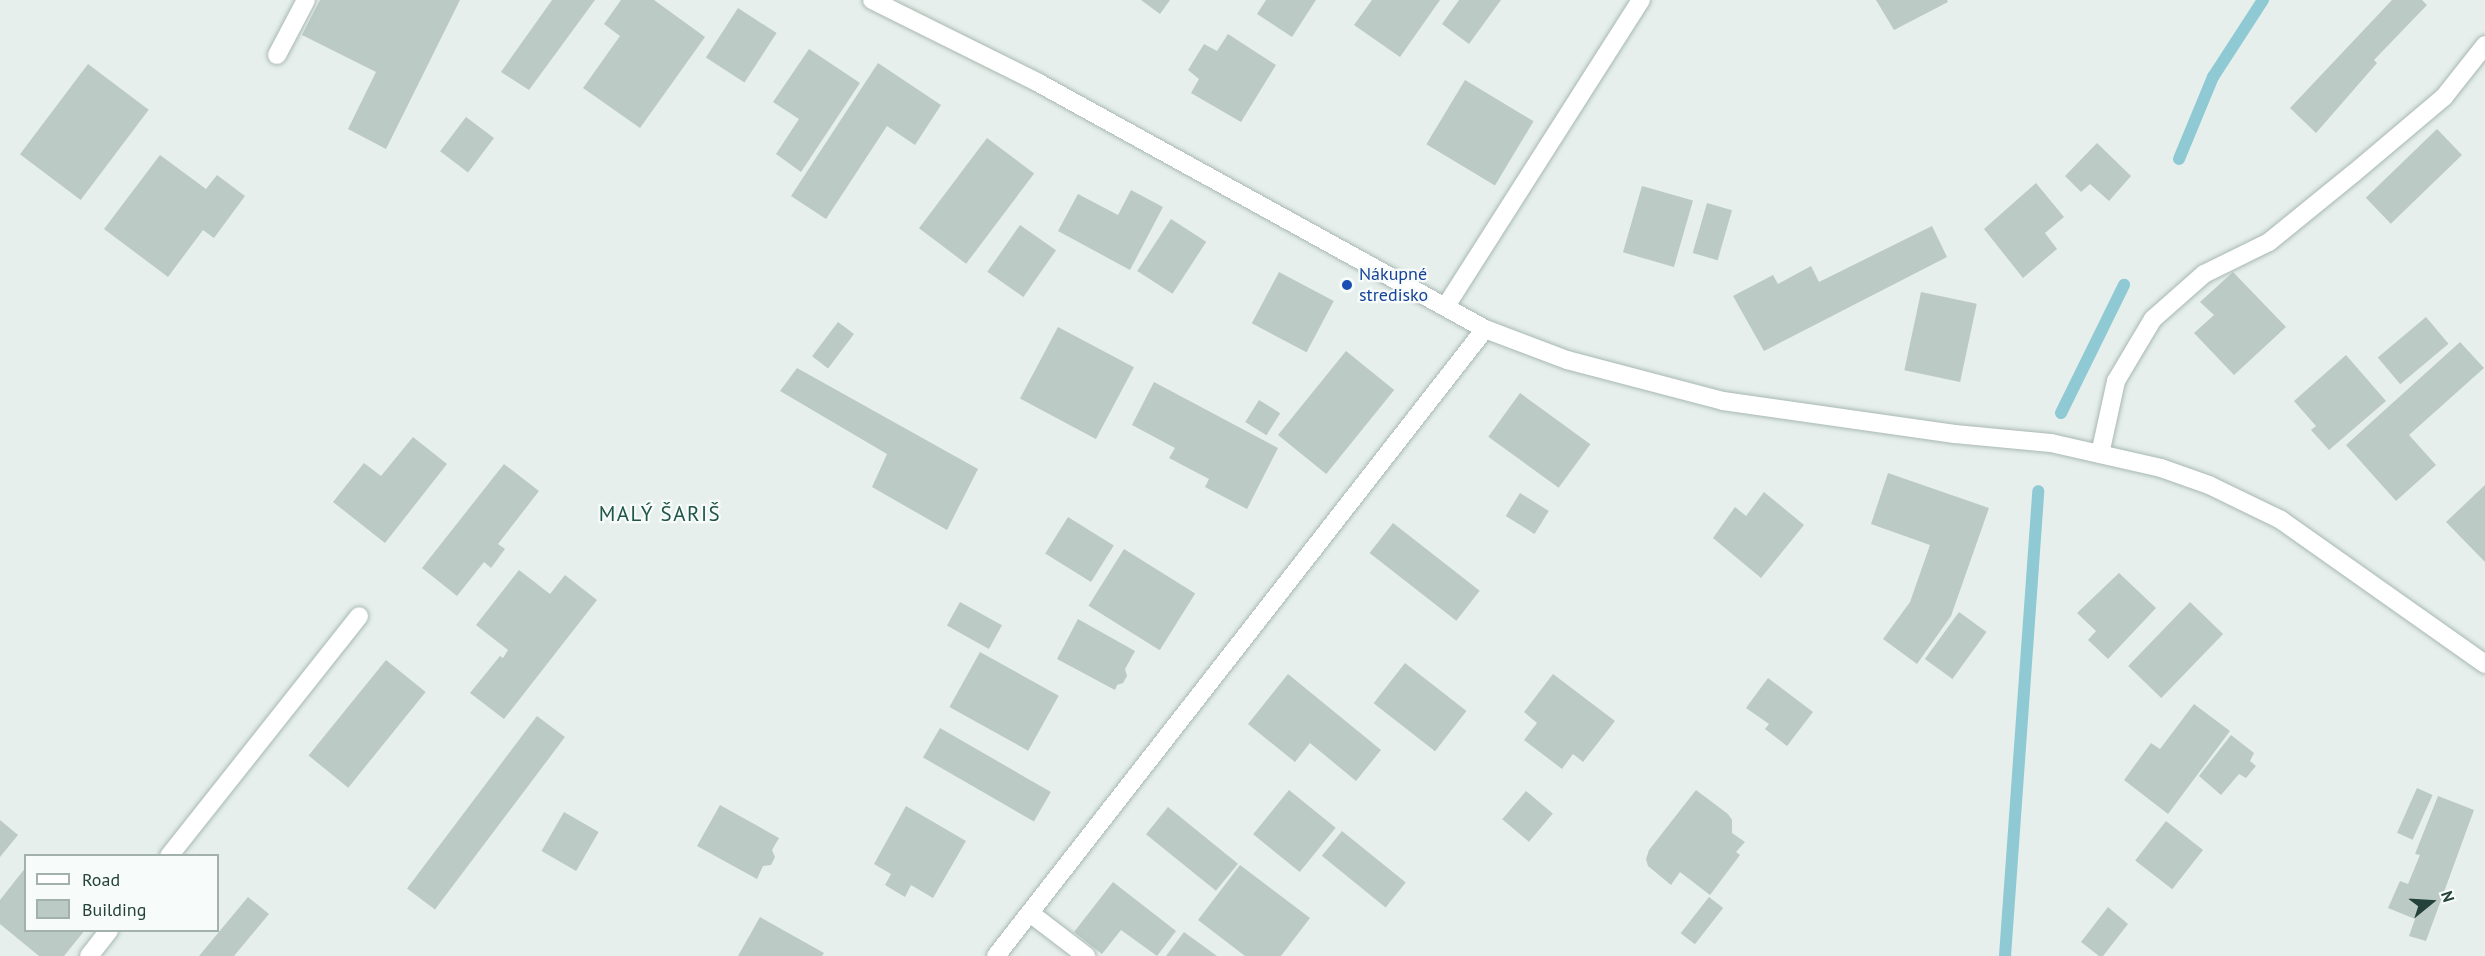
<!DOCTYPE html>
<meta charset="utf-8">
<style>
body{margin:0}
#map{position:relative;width:2485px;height:956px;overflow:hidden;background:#e6efeb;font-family:"PT Sans",sans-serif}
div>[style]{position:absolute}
.stream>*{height:12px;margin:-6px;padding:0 6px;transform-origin:6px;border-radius:6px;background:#8ec9d4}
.building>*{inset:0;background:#bbcac4;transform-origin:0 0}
.roads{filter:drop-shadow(0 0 2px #a8b8b2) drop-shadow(0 0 2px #a8b8b2)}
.lane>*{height:18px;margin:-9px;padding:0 9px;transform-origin:9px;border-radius:9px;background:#fff}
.street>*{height:18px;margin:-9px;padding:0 9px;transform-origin:9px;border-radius:9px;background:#fff}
.secondary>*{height:18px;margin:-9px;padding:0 9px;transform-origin:9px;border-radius:9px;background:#fff}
.dots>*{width:16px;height:16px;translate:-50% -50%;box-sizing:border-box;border:3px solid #f7fbf9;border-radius:50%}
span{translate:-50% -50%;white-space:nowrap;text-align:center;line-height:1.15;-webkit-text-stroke:4.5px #f7fbf9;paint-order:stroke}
.transit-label{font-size:18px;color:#164399}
.left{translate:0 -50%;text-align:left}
.quarter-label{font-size:21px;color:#1f5548;letter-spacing:1.5px}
.legend{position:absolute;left:24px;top:854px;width:195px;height:78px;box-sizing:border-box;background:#f7fbf9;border:2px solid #a3b1ad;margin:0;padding:8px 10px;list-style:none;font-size:18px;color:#24423a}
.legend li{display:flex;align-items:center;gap:12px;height:30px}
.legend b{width:30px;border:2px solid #a3b1ad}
.north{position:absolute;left:2401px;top:872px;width:60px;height:60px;-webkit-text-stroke:4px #f7fbf9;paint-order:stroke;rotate:72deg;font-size:16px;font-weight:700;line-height:24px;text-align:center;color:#24423a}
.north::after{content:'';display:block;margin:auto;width:21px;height:27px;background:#24423a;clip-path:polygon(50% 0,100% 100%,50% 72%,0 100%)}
</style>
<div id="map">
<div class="stream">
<i style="left:2179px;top:159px;width:89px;rotate:-67.5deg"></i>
<i style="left:2213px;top:77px;width:92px;rotate:-57deg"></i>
<i style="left:2061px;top:413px;width:143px;rotate:-63.8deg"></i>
<i style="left:2005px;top:956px;width:466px;rotate:-85.9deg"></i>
</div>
<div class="building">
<i style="clip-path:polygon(320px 0,460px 0,386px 149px,348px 129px,376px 72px,302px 35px)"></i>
<i style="clip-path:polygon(552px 0,595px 0,529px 90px,501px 72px)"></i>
<i style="clip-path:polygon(621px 0,654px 0,705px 37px,640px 128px,583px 88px,620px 36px,604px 24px)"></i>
<i style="clip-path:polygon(1141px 0,1170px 0,1160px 14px)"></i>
<i style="clip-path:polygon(1266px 0,1316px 0,1292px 37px,1257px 14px)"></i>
<i style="clip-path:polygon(1372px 0,1440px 0,1400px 57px,1354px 25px)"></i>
<i style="clip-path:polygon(1459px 0,1501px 0,1469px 44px,1442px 24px)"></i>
<i style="clip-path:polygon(1876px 0,1947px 0,1948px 2px,1894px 30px)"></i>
<i style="clip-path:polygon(2392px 0,2422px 0,2427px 5px,2374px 60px,2377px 63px,2316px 133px,2290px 108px)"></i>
<i style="left:738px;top:8px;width:46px;height:59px;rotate:33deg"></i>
<i style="clip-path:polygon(1228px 34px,1276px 65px,1241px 122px,1191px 93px,1199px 79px,1188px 70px,1204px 44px,1217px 51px)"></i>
<i style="clip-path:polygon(809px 49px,860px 83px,801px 172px,776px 154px,799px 119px,773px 102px)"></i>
<i style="clip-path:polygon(878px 63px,941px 105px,915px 145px,887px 126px,826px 219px,791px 196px)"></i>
<i style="left:88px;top:64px;width:76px;height:113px;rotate:37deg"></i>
<i style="left:1465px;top:80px;width:80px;height:75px;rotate:31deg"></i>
<i style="left:466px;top:117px;width:35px;height:43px;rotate:37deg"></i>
<i style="left:2437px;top:129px;width:36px;height:99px;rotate:46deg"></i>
<i style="left:987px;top:138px;width:59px;height:113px;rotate:37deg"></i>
<i style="clip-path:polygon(2097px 143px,2131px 176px,2109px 201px,2090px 184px,2081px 192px,2065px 176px)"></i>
<i style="clip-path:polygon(160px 155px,206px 189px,217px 175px,245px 196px,214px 238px,203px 230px,168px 277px,104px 229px)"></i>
<i style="clip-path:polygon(2036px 183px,2064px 217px,2045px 233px,2057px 249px,2023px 278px,1984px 229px)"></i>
<i style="left:1642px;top:186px;width:53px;height:69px;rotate:16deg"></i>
<i style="clip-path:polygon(1131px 190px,1163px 207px,1130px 270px,1058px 231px,1078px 194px,1118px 215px)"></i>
<i style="left:1707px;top:203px;width:26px;height:52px;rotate:16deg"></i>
<i style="left:1171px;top:219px;width:42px;height:62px;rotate:33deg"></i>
<i style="left:1020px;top:225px;width:44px;height:57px;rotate:35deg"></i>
<i style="clip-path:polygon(1932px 226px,1947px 257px,1764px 351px,1733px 296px,1773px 275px,1778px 284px,1811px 266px,1819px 282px)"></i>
<i style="left:1279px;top:272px;width:62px;height:58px;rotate:28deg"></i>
<i style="clip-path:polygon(2233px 272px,2286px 327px,2234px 375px,2194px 333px,2214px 315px,2200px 302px)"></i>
<i style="left:1921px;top:292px;width:57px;height:80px;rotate:12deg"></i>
<i style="left:2426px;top:317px;width:35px;height:63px;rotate:50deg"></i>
<i style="left:838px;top:322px;width:20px;height:43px;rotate:37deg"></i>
<i style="left:1058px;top:327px;width:86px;height:81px;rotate:28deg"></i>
<i style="clip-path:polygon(2460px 342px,2484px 368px,2409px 435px,2436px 465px,2396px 501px,2346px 445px)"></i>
<i style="left:1346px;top:351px;width:62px;height:108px;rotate:39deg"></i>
<i style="clip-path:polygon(2346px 355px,2386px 401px,2329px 450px,2311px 430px,2316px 426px,2294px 401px)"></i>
<i style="clip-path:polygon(797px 368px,978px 469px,947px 530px,872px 487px,887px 454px,780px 391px)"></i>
<i style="clip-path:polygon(1154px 382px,1278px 448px,1247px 509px,1205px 487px,1209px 479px,1169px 458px,1175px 448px,1132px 425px)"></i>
<i style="left:1520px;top:393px;width:87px;height:54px;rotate:36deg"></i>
<i style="left:1259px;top:400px;width:25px;height:26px;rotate:32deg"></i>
<i style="clip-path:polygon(413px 437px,447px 464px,385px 543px,333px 502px,364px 463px,381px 476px)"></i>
<i style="clip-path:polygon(504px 464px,539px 491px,498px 544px,505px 549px,491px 568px,484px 562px,457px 596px,422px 568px)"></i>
<i style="clip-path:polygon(1888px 473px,1989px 508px,1951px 616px,1917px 664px,1883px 639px,1910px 602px,1930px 545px,1871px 524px)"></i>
<i style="clip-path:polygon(2485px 485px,2485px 562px,2446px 522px)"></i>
<i style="clip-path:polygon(1764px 492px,1804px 525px,1761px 578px,1713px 538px,1735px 507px,1746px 516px)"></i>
<i style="left:1520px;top:493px;width:34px;height:27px;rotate:32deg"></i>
<i style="left:1068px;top:517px;width:54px;height:43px;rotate:32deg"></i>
<i style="left:1393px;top:523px;width:110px;height:38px;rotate:38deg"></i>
<i style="left:1124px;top:549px;width:84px;height:67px;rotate:32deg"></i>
<i style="clip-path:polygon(519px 570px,550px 594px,565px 575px,597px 600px,504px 719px,470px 693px,500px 656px,503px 658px,508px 650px,476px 625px)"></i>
<i style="clip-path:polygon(2119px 573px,2156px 608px,2108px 659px,2088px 640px,2096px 631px,2077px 613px)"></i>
<i style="left:960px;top:602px;width:48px;height:27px;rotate:29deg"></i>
<i style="left:2190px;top:602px;width:46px;height:89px;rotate:44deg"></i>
<i style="left:1959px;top:612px;width:34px;height:58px;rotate:36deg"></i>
<i style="clip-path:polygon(1078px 619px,1135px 651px,1125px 669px,1127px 676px,1123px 683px,1117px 685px,1115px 690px,1057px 659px)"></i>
<i style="left:980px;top:652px;width:90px;height:63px;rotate:29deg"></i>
<i style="left:386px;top:660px;width:51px;height:123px;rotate:39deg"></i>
<i style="left:1405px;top:663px;width:78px;height:51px;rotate:38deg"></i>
<i style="clip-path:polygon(1288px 674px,1381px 750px,1356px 781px,1310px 743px,1295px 762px,1248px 724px)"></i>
<i style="clip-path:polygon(1553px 674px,1615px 721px,1583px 762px,1573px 754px,1562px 769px,1524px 740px,1537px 723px,1524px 712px)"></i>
<i style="clip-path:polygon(1768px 678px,1813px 712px,1787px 746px,1765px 729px,1769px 724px,1746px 708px)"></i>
<i style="clip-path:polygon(2194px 704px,2230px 731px,2168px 814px,2124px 780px,2151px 743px,2160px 749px)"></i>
<i style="left:537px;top:716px;width:35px;height:216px;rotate:37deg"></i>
<i style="left:940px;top:728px;width:128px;height:34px;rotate:30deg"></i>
<i style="clip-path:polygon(2231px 735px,2254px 753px,2250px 761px,2256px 766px,2246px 778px,2239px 774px,2221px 795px,2199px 776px)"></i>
<i style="left:2417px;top:788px;width:17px;height:49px;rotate:24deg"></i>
<i style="left:1289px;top:790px;width:60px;height:57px;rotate:39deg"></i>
<i style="clip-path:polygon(1696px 790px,1728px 814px,1732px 820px,1732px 833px,1745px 842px,1736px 852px,1740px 855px,1710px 895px,1680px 872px,1671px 885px,1648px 866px,1646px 859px,1649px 850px)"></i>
<i style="left:1526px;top:791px;width:35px;height:37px;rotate:40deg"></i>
<i style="clip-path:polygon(2438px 796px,2474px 810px,2426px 941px,2409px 936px,2415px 919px,2388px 908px,2400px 881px,2408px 884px,2420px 855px,2415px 854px)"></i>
<i style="clip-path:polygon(720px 805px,779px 838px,772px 850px,775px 857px,771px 865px,763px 866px,757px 879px,697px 846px)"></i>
<i style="clip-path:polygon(906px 806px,966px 841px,933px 898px,911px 885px,905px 897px,885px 885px,891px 874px,874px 864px)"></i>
<i style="left:1168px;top:807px;width:90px;height:35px;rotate:39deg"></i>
<i style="left:564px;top:812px;width:40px;height:45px;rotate:30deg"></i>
<i style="clip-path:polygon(0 820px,18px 835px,0 857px)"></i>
<i style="left:2166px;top:821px;width:47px;height:50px;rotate:38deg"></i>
<i style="left:1342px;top:831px;width:82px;height:32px;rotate:39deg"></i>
<i style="clip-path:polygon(1240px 865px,1310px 918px,1281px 956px,1245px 956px,1198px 920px)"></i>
<i style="clip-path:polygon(26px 867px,26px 930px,85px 930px,64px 956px,39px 956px,0 924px,0 900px)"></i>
<i style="clip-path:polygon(1113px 882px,1176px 931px,1157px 956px,1121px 930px,1102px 954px,1074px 932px)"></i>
<i style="clip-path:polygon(248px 897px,269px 914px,234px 956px,199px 956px)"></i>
<i style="left:1709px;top:897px;width:18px;height:46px;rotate:38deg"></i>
<i style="clip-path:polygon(2108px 907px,2128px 924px,2103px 956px,2099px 956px,2081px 942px)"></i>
<i style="clip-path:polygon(760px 917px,824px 953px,822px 956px,738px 956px)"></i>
<i style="clip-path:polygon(1184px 932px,1217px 956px,1166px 956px)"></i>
</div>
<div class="roads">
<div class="lane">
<i style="left:277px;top:55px;width:62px;rotate:-62.2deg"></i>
<i style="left:2100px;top:454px;width:75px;rotate:-77.6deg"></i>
<i style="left:2116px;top:381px;width:72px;rotate:-59.2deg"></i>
<i style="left:2153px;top:319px;width:68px;rotate:-41.4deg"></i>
<i style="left:2204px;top:274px;width:72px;rotate:-26.2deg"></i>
<i style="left:2269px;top:242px;width:109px;rotate:-39.1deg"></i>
<i style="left:2354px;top:173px;width:118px;rotate:-40.2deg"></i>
<i style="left:2444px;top:97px;width:66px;rotate:-51.7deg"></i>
<i style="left:169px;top:856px;width:306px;rotate:-51.6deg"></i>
<i style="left:1030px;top:913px;width:71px;rotate:37.5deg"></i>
<i style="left:89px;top:956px;width:33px;rotate:-52deg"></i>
</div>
<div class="street">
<i style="left:1446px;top:306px;width:363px;rotate:-57.5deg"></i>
<i style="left:996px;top:956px;width:795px;rotate:-52.05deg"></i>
</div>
<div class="secondary">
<i style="left:872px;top:0;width:184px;rotate:26.4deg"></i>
<i style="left:1037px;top:82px;width:512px;rotate:28.87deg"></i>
<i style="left:1485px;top:329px;width:88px;rotate:20.7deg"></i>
<i style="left:1567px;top:360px;width:161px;rotate:14.7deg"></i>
<i style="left:1723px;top:401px;width:234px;rotate:8.1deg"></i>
<i style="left:1955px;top:434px;width:96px;rotate:5.4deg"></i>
<i style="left:2051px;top:443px;width:113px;rotate:12.8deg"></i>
<i style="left:2161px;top:468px;width:51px;rotate:19.5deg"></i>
<i style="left:2209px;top:485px;width:80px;rotate:25.9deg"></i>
<i style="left:2281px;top:520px;width:250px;rotate:35.2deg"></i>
</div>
</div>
<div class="dots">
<i style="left:1347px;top:285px;background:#1a4fb4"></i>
</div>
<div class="transit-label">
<span class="left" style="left:1359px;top:285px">Nákupné<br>stredisko</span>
</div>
<div class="quarter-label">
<span style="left:660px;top:514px">MALÝ ŠARIŠ</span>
</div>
<ul class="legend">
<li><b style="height:8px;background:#fff"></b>Road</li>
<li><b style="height:16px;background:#bbcac4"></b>Building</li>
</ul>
<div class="north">N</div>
</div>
